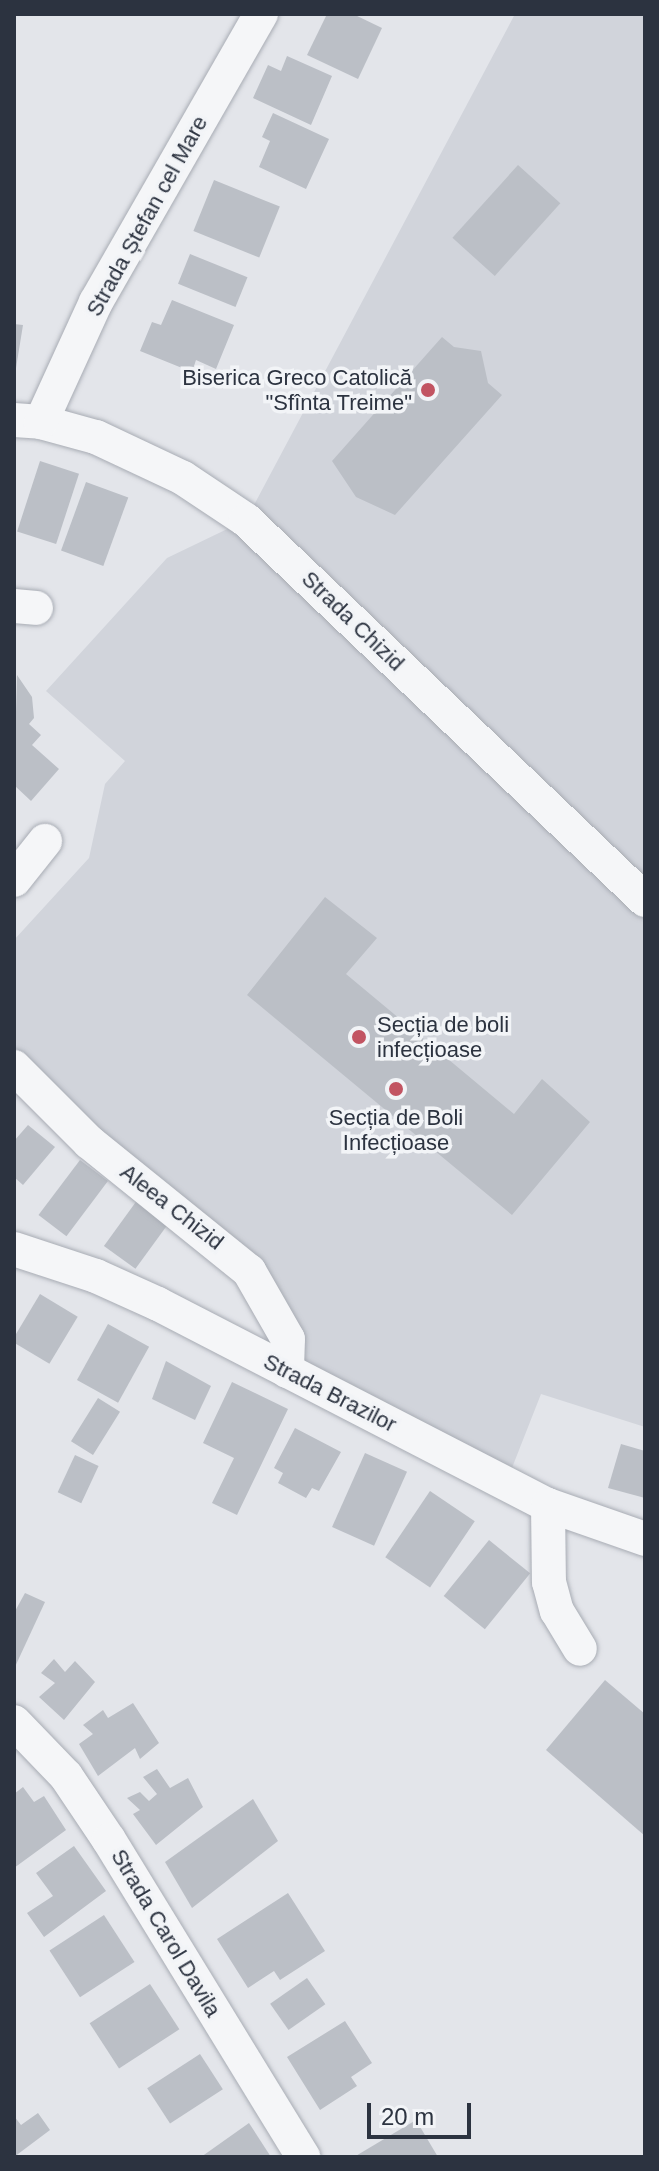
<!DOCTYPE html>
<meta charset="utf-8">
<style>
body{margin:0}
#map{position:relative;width:659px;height:2171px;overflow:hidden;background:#e3e5ea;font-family:Helvetica,sans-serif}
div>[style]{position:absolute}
.built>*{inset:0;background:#d1d4db}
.building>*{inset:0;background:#bbbfc6;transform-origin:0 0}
.roads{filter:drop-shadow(0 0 2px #a8acb4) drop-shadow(0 0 2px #a8acb4)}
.minor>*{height:34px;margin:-17px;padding:0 17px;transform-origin:17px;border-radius:17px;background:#f5f6f8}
.dots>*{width:22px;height:22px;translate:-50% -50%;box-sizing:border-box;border:4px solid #f2f4f7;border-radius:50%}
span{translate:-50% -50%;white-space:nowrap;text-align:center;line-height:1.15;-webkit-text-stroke:7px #f2f4f7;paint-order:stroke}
.street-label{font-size:22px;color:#2c3340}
.poi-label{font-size:22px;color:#2c3340}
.right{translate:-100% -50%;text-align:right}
.left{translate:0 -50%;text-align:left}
.frame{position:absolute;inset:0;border:16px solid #2c3340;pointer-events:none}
.scale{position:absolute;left:367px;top:2103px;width:104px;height:36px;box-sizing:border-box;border:4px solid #2c3340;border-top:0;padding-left:10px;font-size:24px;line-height:28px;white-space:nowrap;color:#2c3340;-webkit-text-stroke:6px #f2f4f7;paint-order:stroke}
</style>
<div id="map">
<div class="built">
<i style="clip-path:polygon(515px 14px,645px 14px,645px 1427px,541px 1394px,506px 1483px,287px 1371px,264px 1292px,54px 1091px,14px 1046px,14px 940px,89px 858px,105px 784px,125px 761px,46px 691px,167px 558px,246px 520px)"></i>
</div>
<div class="building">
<i style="clip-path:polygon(327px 14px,353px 14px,382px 28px,358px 79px,307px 55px)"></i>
<i style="clip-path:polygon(287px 56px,332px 76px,311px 125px,253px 98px,268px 65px,281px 71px)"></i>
<i style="clip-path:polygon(273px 113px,329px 139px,306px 189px,259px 167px,270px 141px,262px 137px)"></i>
<i style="left:518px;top:165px;width:57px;height:98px;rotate:42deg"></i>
<i style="left:214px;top:180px;width:71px;height:55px;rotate:22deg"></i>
<i style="left:190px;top:254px;width:62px;height:32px;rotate:22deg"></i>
<i style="clip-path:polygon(172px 300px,234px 325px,216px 369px,196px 360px,192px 372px,140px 351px,152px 322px,161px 325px)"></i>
<i style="clip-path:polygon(14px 324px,23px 325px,16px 368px,14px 368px)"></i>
<i style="clip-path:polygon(442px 337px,454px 347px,481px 351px,488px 383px,502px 395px,395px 515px,356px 497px,332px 461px)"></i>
<i style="left:40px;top:461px;width:41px;height:74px;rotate:18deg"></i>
<i style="left:86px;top:482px;width:45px;height:73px;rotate:20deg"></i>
<i style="clip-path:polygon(17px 675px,32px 697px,34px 718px,29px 724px,41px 735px,32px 745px,59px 769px,31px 801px,14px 785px)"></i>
<i style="clip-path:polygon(325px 897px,377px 938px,346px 974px,514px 1114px,542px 1079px,590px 1122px,512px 1215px,247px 995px)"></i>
<i style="clip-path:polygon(28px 1125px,55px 1147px,23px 1185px,14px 1177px,14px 1141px)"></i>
<i style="left:80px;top:1160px;width:35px;height:69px;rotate:37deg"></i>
<i style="left:138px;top:1199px;width:39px;height:58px;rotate:36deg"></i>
<i style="left:40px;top:1294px;width:44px;height:55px;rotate:31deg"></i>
<i style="left:108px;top:1324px;width:47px;height:64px;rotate:29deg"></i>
<i style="clip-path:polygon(166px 1361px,211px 1386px,195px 1420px,152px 1399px)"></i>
<i style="clip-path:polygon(232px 1382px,288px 1409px,237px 1515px,212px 1503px,234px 1458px,203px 1443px)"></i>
<i style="left:98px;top:1398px;width:26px;height:51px;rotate:32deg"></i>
<i style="clip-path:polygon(295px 1428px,341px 1452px,319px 1491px,312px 1488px,306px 1498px,278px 1483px,283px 1473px,274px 1468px)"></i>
<i style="clip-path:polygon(621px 1444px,645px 1451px,645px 1498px,608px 1488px)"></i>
<i style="left:365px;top:1453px;width:46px;height:81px;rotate:24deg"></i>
<i style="left:75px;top:1455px;width:26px;height:41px;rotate:25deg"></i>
<i style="left:430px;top:1491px;width:54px;height:80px;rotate:34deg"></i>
<i style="left:489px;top:1540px;width:53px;height:72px;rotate:39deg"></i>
<i style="clip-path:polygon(25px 1593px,45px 1602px,14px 1669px,14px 1613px)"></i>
<i style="clip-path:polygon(54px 1659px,65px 1672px,75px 1661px,95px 1682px,64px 1720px,39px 1697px,55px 1683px,41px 1673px)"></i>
<i style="clip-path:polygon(605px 1680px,645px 1714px,645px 1836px,546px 1750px)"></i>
<i style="clip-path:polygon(133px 1703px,159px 1743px,140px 1759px,135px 1748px,98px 1776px,79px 1744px,93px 1734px,83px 1725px,103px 1710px,108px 1718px)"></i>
<i style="clip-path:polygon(157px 1769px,170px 1788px,188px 1778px,203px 1807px,156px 1845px,133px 1814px,140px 1810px,127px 1798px,140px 1792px,149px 1801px,157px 1794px,143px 1777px)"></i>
<i style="clip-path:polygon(23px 1787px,34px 1802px,44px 1796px,66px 1830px,14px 1868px,14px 1794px)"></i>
<i style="clip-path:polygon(253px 1799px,278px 1841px,192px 1908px,165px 1862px)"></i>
<i style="clip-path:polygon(74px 1846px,106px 1891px,44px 1937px,27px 1913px,53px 1896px,36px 1873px)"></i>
<i style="clip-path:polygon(288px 1893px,325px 1951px,280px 1980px,274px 1971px,248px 1988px,217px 1939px)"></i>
<i style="left:104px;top:1915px;width:56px;height:65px;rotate:57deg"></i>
<i style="left:307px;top:1978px;width:32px;height:45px;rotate:55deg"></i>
<i style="left:150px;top:1984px;width:54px;height:72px;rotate:57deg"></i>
<i style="clip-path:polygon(345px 2021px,372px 2063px,351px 2077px,357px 2086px,320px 2110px,287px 2057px)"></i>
<i style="left:200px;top:2054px;width:42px;height:63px;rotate:57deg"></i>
<i style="clip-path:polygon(38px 2113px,50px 2130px,14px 2157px,14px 2116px,21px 2125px)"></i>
<i style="clip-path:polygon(416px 2120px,438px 2157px,354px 2157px)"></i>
<i style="clip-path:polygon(249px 2123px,271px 2157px,201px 2157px)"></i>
</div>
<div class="roads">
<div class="minor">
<i style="left:14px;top:420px;width:27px;rotate:4deg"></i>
<i style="left:41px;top:422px;width:57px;rotate:15.3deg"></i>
<i style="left:96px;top:437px;width:96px;rotate:25.2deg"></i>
<i style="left:183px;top:478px;width:76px;rotate:33.7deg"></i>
<i style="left:246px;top:520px;width:551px;rotate:43.6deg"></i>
<i style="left:41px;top:422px;width:132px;rotate:-65.4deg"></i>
<i style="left:96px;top:302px;width:332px;rotate:-60.2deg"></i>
<i style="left:14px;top:606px;width:22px;rotate:5deg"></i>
<i style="left:14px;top:880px;width:50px;rotate:-51.5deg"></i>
<i style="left:14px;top:1067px;width:106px;rotate:45deg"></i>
<i style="left:89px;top:1142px;width:206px;rotate:38.9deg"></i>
<i style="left:249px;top:1271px;width:78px;rotate:60.2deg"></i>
<i style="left:288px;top:1339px;width:32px;rotate:92deg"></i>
<i style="left:14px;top:1249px;width:86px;rotate:18.2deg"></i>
<i style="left:96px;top:1276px;width:68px;rotate:24.3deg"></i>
<i style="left:158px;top:1304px;width:439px;rotate:27.3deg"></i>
<i style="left:548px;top:1505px;width:103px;rotate:19.3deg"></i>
<i style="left:548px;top:1505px;width:77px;rotate:89.3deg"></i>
<i style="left:549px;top:1582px;width:30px;rotate:75deg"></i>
<i style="left:557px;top:1611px;width:44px;rotate:58.8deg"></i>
<i style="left:14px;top:1722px;width:75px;rotate:46.1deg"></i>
<i style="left:66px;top:1776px;width:77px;rotate:56.1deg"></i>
<i style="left:109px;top:1840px;width:372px;rotate:58.5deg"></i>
</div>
</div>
<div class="dots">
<i style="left:428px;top:390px;background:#c25462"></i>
<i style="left:359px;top:1037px;background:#c25462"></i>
<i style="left:396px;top:1089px;background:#c25462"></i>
</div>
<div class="street-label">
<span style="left:147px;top:216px;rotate:-61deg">Strada Ștefan cel Mare</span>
<span style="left:353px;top:621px;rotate:44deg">Strada Chizid</span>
<span style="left:172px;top:1207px;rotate:38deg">Aleea Chizid</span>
<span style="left:330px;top:1393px;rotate:27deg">Strada Brazilor</span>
<span style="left:166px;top:1933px;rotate:59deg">Strada Carol Davila</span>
</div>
<div class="poi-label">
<span class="right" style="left:412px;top:390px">Biserica Greco Catolică<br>"Sfînta Treime"</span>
<span class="left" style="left:377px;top:1037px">Secția de boli<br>infecțioase</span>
<span style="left:396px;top:1130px">Secția de Boli<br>Infecțioase</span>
</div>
<div class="frame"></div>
<div class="scale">20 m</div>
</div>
